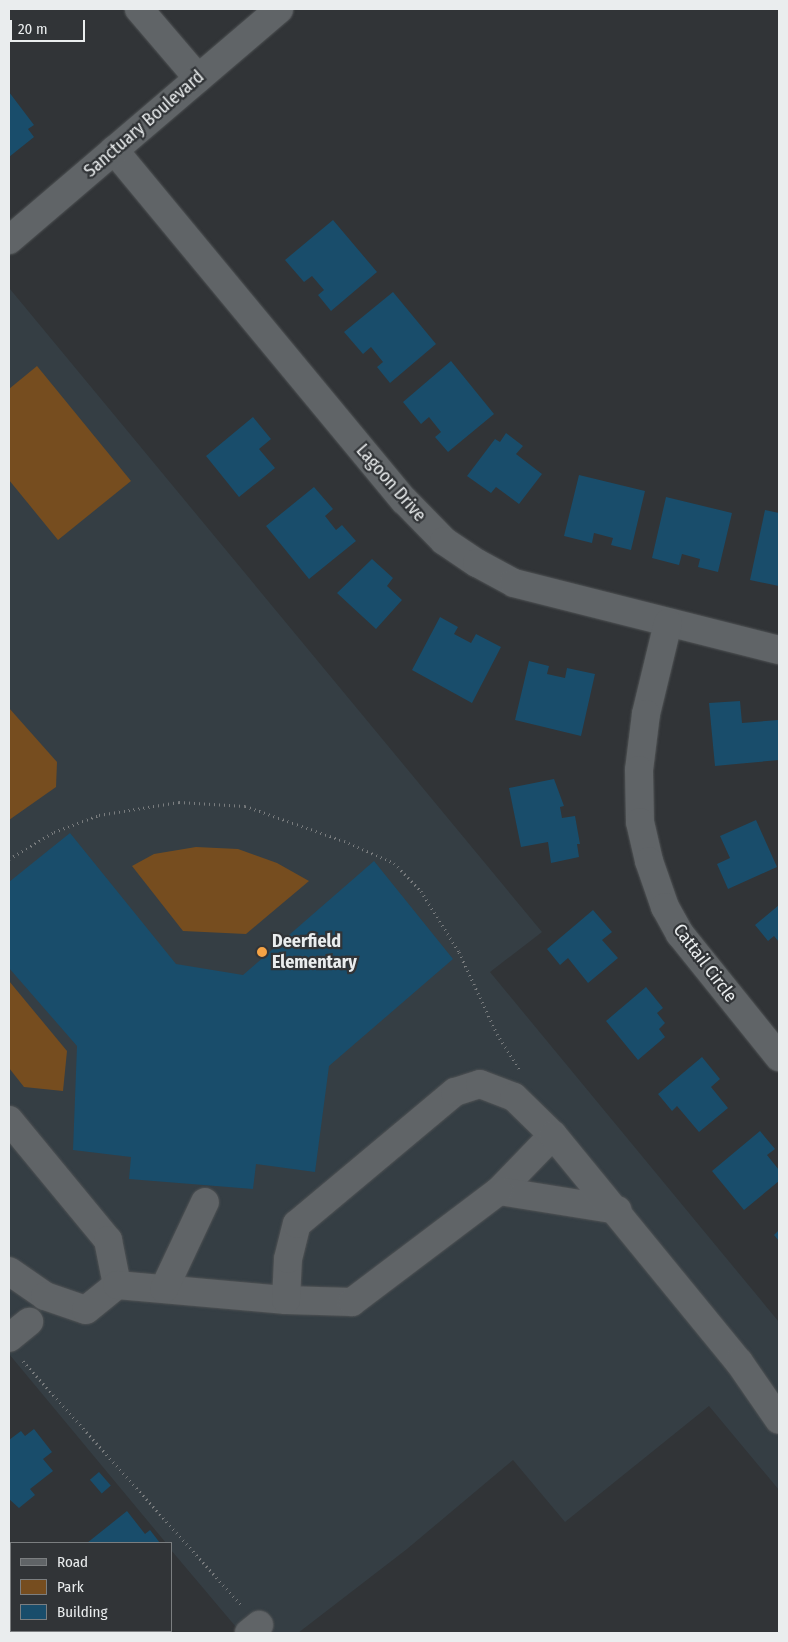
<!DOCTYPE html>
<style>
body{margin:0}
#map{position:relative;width:788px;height:1642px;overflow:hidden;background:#313437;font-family:"Fira Sans Condensed",sans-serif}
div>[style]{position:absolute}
.built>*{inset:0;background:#353e44}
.green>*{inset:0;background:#764d1f}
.building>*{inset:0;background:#194d6b;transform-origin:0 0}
.path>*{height:3px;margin-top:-1.5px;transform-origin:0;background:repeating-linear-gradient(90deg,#797c7e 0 1px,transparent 0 5px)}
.roads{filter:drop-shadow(0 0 1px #4f5254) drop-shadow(0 0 1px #4f5254)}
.minor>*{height:28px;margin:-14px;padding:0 14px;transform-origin:14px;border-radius:14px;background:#606467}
.dots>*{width:14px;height:14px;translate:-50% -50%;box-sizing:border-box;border:2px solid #313437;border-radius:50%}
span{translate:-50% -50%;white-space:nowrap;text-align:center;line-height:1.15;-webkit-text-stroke:4.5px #313437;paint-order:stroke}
.street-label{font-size:18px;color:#eaedee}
.poi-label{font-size:18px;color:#eaedee;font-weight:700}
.left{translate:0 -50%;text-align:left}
.frame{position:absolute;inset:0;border:10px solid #eaedee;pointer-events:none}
.legend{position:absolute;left:10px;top:1542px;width:162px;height:90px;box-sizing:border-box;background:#313437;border:1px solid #7b7e80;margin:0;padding:6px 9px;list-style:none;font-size:15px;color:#eaedee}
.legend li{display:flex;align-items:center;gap:10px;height:25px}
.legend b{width:25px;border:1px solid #7b7e80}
.scale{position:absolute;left:10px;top:20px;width:75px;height:22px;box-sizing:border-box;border:2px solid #eaedee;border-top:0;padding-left:6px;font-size:15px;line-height:18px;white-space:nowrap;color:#eaedee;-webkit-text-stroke:4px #313437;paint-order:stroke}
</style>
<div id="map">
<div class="built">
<i style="clip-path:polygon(10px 289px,542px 932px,490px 972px,779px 1322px,779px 1490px,709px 1406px,565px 1522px,513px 1460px,407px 1549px,298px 1633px,241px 1633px,171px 1550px,171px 1543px,166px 1543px,9px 1354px)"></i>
</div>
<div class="green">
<i style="clip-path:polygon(37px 366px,131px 481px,58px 540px,9px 480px,9px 389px)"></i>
<i style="clip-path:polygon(9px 708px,57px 762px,56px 787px,9px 820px)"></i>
<i style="clip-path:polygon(196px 847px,238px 849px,277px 863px,309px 881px,246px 934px,183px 931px,132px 866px,154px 854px)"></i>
<i style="clip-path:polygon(9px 981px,67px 1051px,63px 1091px,24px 1087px,9px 1068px)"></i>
</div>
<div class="building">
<i style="clip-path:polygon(9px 92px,34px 125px,28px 129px,34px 137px,9px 157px)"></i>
<i style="clip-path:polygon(333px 220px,377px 272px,331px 311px,318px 295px,324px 290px,312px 276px,304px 282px,285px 260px)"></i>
<i style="clip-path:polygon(393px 292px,436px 344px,390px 383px,377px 367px,383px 362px,371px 347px,363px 354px,344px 332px)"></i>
<i style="clip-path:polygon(451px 361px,494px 414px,448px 452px,435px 437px,441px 432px,429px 417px,421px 424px,403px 402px)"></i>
<i style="clip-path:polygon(253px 417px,271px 439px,259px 449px,275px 468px,239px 497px,206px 456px)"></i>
<i style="clip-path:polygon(506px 433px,523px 446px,516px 454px,542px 474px,519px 504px,496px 487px,491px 493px,467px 476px,495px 439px,500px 442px)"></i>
<i style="clip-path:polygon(579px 475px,645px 491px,631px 550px,611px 545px,613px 538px,594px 533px,592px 543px,564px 536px)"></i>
<i style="clip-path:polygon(314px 487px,333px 509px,325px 516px,336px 530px,342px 525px,356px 541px,309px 579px,266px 526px)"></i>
<i style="clip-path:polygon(666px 497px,732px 513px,718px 572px,698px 567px,700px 559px,682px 554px,679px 565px,652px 558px)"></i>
<i style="clip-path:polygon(765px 510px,779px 513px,779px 586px,750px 580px)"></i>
<i style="clip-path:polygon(372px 559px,393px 578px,387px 586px,402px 600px,376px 629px,337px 593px)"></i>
<i style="clip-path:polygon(440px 617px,458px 627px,454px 634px,471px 643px,476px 634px,501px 647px,472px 703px,412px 670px)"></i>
<i style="clip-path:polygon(529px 661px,549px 666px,547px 674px,565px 678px,567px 668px,595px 674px,581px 736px,515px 720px)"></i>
<i style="clip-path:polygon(740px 701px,742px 723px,778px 720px,779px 760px,715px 766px,709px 703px)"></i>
<i style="clip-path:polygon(554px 779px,564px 806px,560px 807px,562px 818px,575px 816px,580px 844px,577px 844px,579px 857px,551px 863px,548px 842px,521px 847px,509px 788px)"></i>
<i style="clip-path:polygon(756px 820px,777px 867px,728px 889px,717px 864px,730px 858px,720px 836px)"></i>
<i style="clip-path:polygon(70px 833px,176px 964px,243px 975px,374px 861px,453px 959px,329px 1066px,315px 1172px,256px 1164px,253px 1189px,129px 1179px,131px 1157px,73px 1150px,77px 1046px,9px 968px,9px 882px)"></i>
<i style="clip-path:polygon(779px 905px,779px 942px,774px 936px,768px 941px,755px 925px)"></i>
<i style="clip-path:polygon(593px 910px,612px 932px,602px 940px,618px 958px,588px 983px,568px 958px,560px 965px,547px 949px)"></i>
<i style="clip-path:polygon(646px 987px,663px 1008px,657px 1013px,665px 1023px,659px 1029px,665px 1037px,638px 1060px,606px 1021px)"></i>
<i style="clip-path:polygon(702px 1057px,720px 1079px,711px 1087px,728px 1108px,699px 1132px,677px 1106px,672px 1111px,658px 1094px)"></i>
<i style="clip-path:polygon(760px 1131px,775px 1149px,767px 1155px,779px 1170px,779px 1181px,744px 1210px,712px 1171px)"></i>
<i style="clip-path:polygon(779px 1230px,779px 1241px,774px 1235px)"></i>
<i style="clip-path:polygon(34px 1429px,52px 1452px,43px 1459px,53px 1471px,30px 1489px,35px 1495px,19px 1508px,9px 1499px,9px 1440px,21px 1431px,25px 1436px)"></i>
<i style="left:99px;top:1472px;width:18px;height:12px;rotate:49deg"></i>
<i style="clip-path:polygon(127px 1511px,145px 1534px,150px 1530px,160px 1543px,87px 1543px)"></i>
<i style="clip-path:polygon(20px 1631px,44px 1631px,46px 1633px,17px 1633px)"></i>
</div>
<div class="path">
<i style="left:9px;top:859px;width:52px;rotate:-31deg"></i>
<i style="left:54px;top:832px;width:48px;rotate:-20.7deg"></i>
<i style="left:99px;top:815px;width:81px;rotate:-9.2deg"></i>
<i style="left:179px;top:802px;width:66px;rotate:3.5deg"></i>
<i style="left:245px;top:806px;width:105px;rotate:19.5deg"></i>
<i style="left:344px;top:841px;width:55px;rotate:23.7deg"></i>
<i style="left:394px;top:863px;width:39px;rotate:46deg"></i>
<i style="left:421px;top:891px;width:72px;rotate:58.1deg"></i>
<i style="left:459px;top:952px;width:90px;rotate:65.1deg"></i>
<i style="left:497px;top:1034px;width:43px;rotate:57.4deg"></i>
<i style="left:23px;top:1361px;width:329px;rotate:48.2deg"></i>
</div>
<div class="roads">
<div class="minor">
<i style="left:139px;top:9px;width:91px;rotate:49.5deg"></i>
<i style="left:114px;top:150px;width:455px;rotate:50.4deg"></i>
<i style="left:404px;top:500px;width:57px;rotate:45.7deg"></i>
<i style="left:444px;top:541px;width:40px;rotate:34deg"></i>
<i style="left:477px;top:563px;width:42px;rotate:28.4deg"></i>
<i style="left:514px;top:583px;width:273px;rotate:14.2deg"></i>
<i style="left:9px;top:240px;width:355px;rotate:-40.5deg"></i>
<i style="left:668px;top:623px;width:94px;rotate:103.6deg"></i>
<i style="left:646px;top:714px;width:56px;rotate:97.1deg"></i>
<i style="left:639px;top:770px;width:52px;rotate:88.9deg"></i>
<i style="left:640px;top:822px;width:40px;rotate:77deg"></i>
<i style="left:649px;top:861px;width:49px;rotate:70.8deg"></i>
<i style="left:665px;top:907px;width:31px;rotate:61deg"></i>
<i style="left:680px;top:934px;width:158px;rotate:51.2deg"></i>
<i style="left:9px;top:1120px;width:156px;rotate:50.5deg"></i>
<i style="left:108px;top:1240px;width:46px;rotate:78.7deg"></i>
<i style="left:553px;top:1135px;width:78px;rotate:134deg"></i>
<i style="left:499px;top:1191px;width:120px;rotate:9.1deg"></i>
<i style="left:9px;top:1271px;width:44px;rotate:34.8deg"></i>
<i style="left:45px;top:1296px;width:43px;rotate:18.9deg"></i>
<i style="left:86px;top:1310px;width:40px;rotate:-39deg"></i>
<i style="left:117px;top:1285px;width:170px;rotate:5.1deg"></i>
<i style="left:286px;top:1300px;width:66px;rotate:1.7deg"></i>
<i style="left:352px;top:1302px;width:184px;rotate:-37.1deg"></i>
<i style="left:164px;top:1289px;width:96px;rotate:-64.8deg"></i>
<i style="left:286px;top:1300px;width:41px;rotate:-87.2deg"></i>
<i style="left:288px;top:1259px;width:36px;rotate:-76deg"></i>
<i style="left:297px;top:1224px;width:206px;rotate:-39.9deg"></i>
<i style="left:455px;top:1092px;width:26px;rotate:-18deg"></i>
<i style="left:480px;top:1084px;width:36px;rotate:21deg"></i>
<i style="left:514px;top:1097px;width:54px;rotate:44.3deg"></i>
<i style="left:553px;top:1135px;width:293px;rotate:50.7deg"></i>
<i style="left:739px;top:1362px;width:70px;rotate:55.4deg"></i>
<i style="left:9px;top:1338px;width:26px;rotate:-39deg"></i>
<i style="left:249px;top:1633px;width:13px;rotate:-39deg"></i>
</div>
</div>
<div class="dots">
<i style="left:262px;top:952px;background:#f5a345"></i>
</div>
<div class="street-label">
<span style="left:144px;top:124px;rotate:-41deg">Sanctuary Boulevard</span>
<span style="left:391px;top:483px;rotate:49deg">Lagoon Drive</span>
<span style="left:705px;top:963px;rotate:53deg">Cattail Circle</span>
</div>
<div class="poi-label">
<span class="left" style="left:272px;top:952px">Deerfield<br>Elementary</span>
</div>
<div class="frame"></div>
<ul class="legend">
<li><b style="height:6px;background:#606467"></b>Road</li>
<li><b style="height:14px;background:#764d1f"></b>Park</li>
<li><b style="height:14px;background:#194d6b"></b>Building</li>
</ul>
<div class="scale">20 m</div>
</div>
